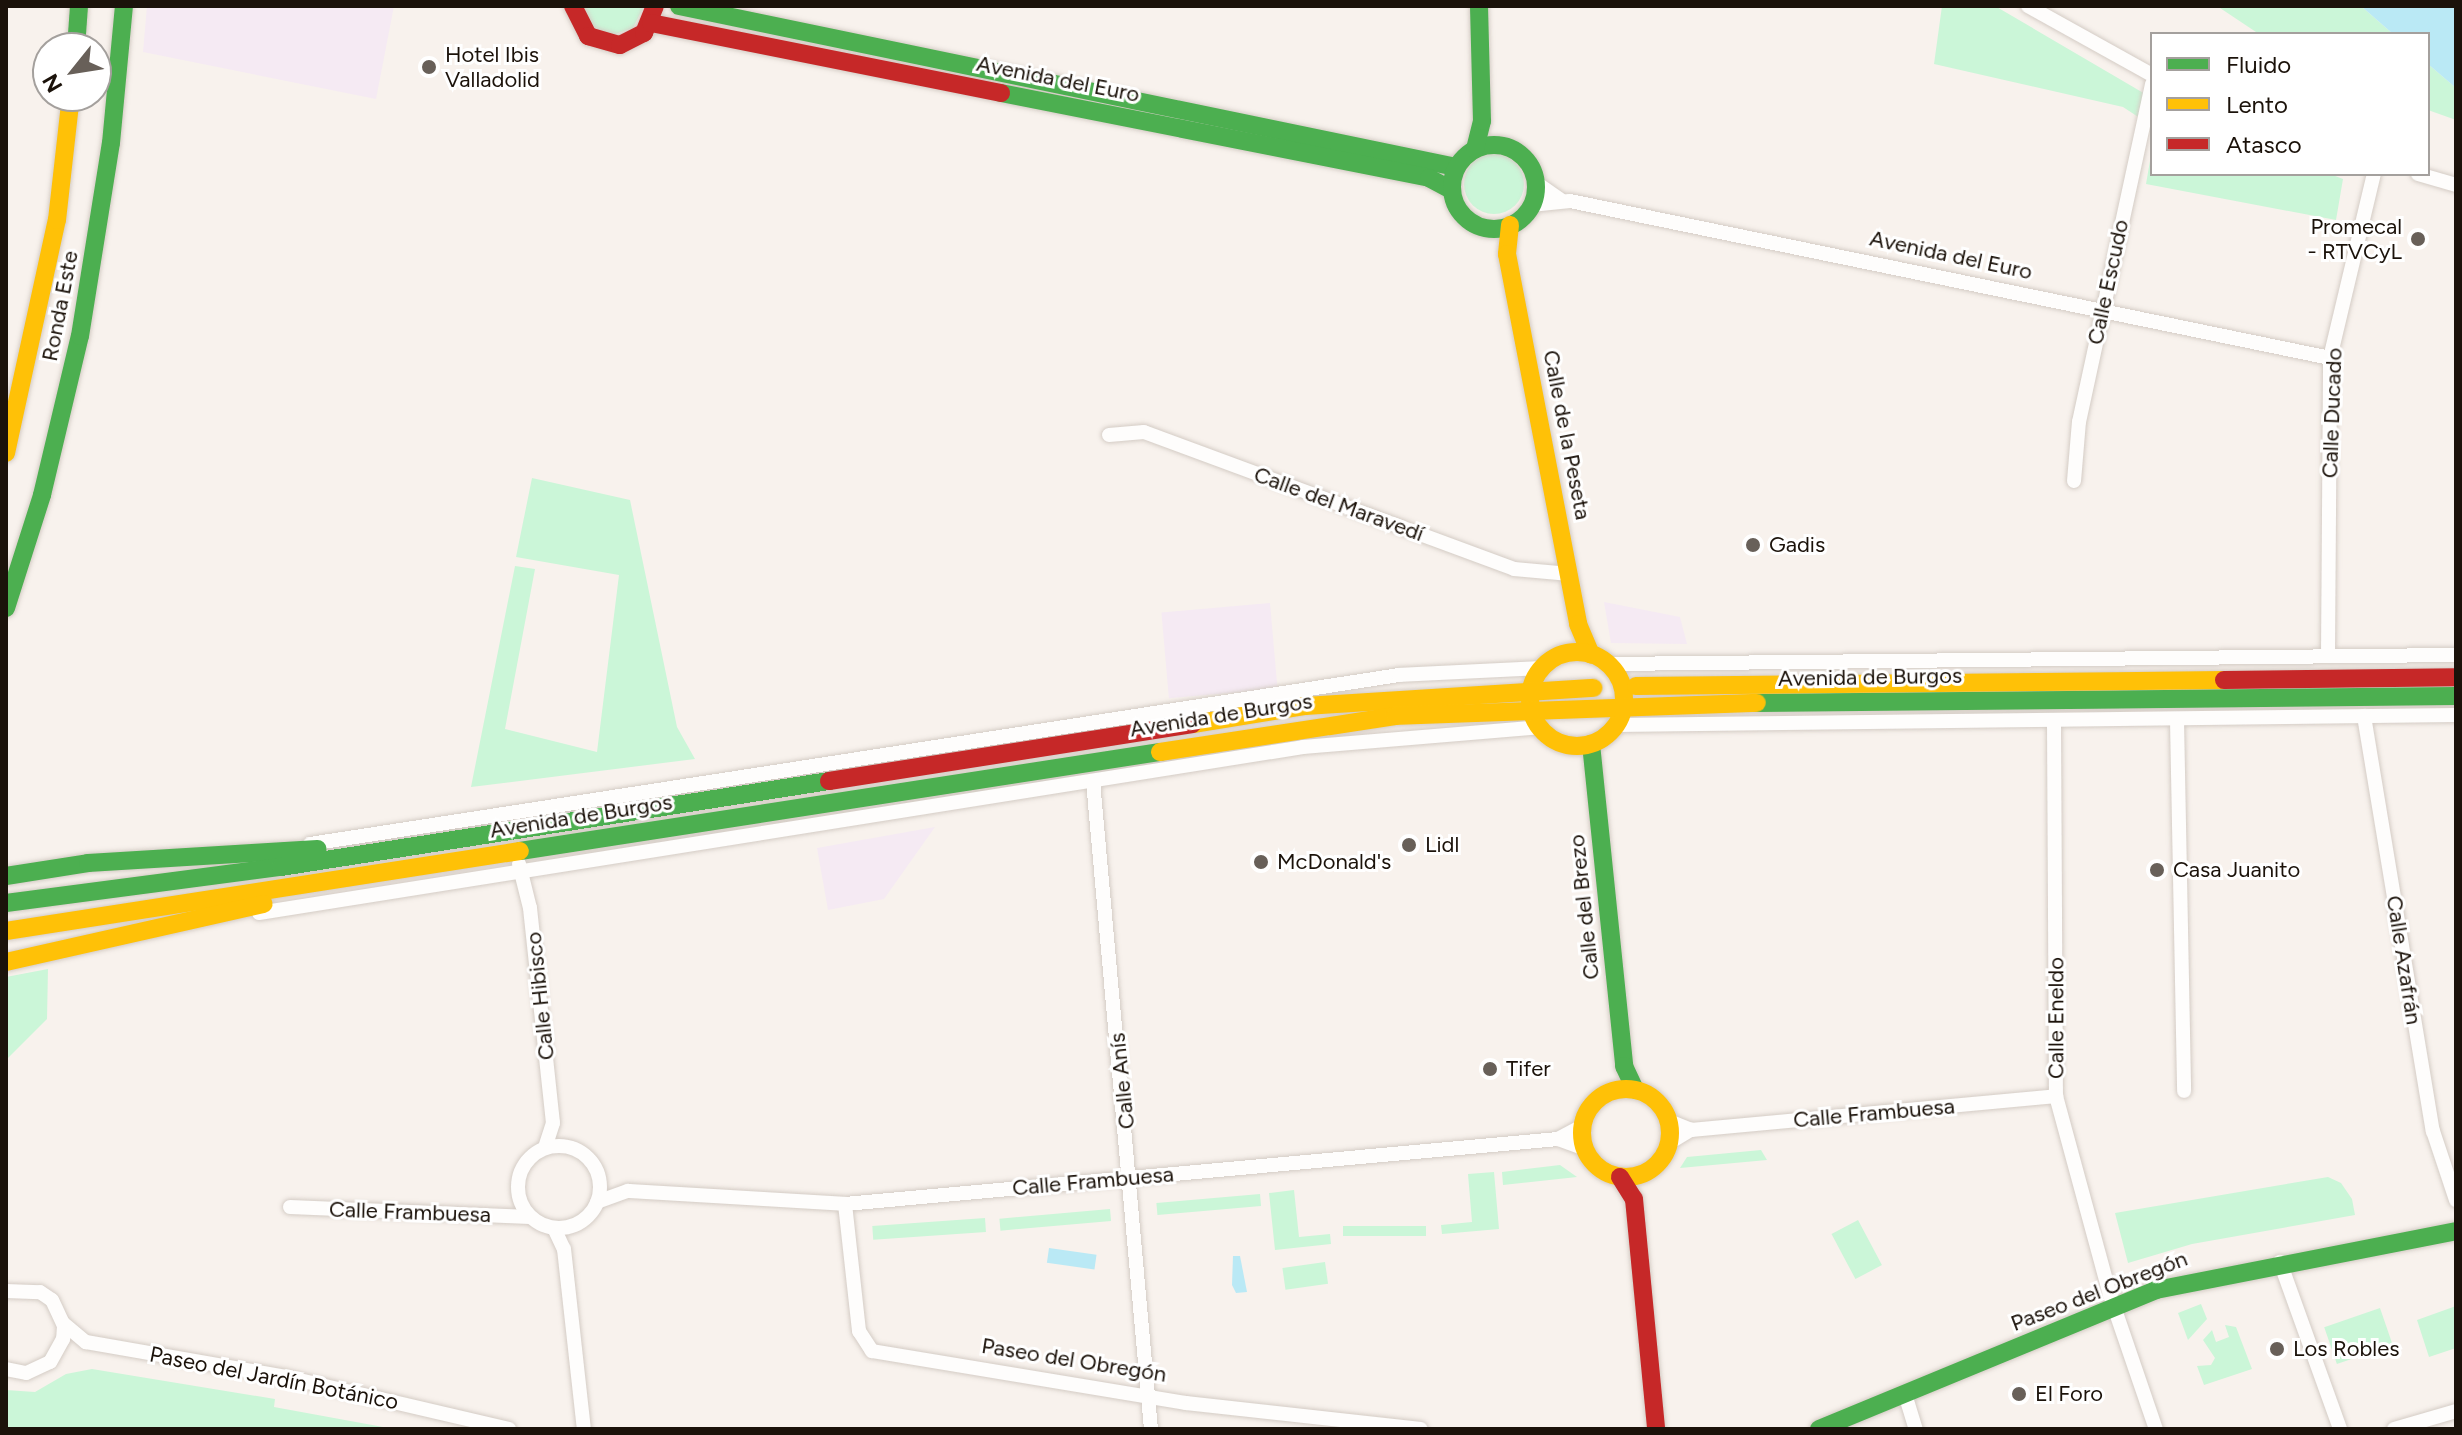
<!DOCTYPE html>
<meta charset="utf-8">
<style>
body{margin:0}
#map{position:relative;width:2462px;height:1435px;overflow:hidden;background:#f8f2ed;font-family:Figtree,sans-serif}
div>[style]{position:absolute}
.commercial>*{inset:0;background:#f5eaf3;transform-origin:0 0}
.green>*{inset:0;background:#cbf6d8;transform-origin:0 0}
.round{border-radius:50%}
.water>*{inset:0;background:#bae9f5;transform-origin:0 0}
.roads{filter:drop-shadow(0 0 2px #d4ccc5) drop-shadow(0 0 2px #d4ccc5)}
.street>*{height:14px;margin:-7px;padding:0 7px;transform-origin:7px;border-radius:7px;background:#fefdfc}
.street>.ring{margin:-7px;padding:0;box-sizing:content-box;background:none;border:14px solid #fefdfc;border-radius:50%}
.fast>*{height:18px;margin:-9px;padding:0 9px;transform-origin:9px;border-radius:9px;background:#4caf50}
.fast>.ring{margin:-9px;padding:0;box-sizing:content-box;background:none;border:18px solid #4caf50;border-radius:50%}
.slow>*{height:18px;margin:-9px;padding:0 9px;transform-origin:9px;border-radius:9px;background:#ffc107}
.slow>.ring{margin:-9px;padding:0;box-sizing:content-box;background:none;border:18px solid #ffc107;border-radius:50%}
.jam>*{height:18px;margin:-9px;padding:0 9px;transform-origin:9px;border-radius:9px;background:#c62828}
.dots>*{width:22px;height:22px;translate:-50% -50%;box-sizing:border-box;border:4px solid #fff;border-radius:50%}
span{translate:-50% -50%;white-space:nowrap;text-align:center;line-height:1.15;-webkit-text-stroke:6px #fff;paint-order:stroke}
.poi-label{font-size:22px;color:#1b120a}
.left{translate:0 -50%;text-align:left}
.right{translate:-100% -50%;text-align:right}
.street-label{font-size:22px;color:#1b120a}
.frame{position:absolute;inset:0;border:8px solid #1b120a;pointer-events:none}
.legend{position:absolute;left:2150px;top:32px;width:280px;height:144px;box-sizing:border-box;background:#fff;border:2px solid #a4a09d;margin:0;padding:10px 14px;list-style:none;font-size:24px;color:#1b120a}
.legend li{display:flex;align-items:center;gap:16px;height:40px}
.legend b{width:40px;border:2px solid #a4a09d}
.north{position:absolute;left:32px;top:32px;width:80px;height:80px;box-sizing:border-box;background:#fff;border:2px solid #a4a09d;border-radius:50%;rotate:240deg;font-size:22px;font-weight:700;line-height:32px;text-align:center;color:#1b120a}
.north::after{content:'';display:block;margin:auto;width:28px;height:36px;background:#686059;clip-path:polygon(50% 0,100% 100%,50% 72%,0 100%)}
</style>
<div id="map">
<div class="commercial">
<i style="clip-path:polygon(147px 6px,394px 6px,376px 99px,143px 52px)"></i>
<i style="clip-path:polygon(1604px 602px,1680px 617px,1687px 644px,1611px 643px)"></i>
<i style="left:1270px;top:603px;width:86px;height:109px;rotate:85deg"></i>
<i style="clip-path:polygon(935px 827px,884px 899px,828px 910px,817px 848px)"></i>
</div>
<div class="green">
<i style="clip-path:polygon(581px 6px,644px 6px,633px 28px,612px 35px,592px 27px)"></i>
<i style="clip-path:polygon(1942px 6px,1995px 6px,2152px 98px,2152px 126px,2123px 107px,1934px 64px)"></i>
<i style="clip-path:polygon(2217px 6px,2361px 6px,2393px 34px,2259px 34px)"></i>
<i style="clip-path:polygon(2428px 64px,2456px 88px,2456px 120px,2428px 110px)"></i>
<i style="clip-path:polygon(2152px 149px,2152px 174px,2330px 174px,2343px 179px,2336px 220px,2146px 184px)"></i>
<i class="round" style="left:1464px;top:154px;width:60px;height:60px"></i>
<i style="clip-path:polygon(532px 478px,630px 500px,677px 727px,695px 759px,471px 787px,515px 566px,535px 569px,505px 729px,597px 752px,619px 575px,516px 557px)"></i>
<i style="clip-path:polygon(48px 969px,47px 1019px,6px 1060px,6px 977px)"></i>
<i style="clip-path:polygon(1761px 1150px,1767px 1160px,1680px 1168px,1687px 1157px)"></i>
<i style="clip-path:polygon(1560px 1165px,1577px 1177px,1503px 1185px,1502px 1172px)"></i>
<i style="clip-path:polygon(1494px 1172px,1499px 1229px,1442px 1234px,1441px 1225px,1472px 1222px,1468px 1174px)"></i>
<i style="clip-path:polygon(2328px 1177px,2341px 1183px,2352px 1199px,2355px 1215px,2192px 1244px,2128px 1263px,2115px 1213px)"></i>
<i style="clip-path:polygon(1294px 1190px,1299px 1237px,1330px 1234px,1331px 1244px,1275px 1250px,1269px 1193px)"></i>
<i style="left:1260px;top:1194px;width:12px;height:104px;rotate:85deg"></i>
<i style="left:1110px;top:1209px;width:12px;height:111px;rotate:85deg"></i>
<i style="left:985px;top:1218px;width:14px;height:113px;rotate:86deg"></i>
<i style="left:1858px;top:1220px;width:51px;height:30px;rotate:62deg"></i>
<i style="left:1426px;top:1226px;width:10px;height:83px;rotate:90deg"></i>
<i style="left:1325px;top:1262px;width:22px;height:43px;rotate:82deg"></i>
<i style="clip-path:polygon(2201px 1304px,2207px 1319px,2188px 1340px,2178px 1313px)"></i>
<i style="clip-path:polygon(2456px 1306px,2456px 1348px,2429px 1357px,2417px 1320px)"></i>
<i style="left:2380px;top:1308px;width:39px;height:59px;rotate:71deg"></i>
<i style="clip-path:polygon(2225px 1325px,2236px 1327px,2252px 1369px,2204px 1385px,2197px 1366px,2211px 1365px,2215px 1358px,2203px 1340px,2212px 1330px,2216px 1342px,2229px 1337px)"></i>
<i style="clip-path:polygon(92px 1369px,275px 1399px,274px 1407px,394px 1429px,6px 1429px,6px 1390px,35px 1392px,66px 1374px)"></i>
</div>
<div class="water">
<i style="clip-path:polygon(2361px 6px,2456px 6px,2456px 88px,2428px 64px,2428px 34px,2393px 34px)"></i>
<i style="left:1049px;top:1248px;width:48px;height:15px;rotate:8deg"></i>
<i style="clip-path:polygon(1233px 1256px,1240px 1256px,1247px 1292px,1236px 1293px,1232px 1285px)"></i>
</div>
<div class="roads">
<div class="street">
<i style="left:2028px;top:6px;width:142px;rotate:29.1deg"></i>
<i style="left:2418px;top:174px;width:40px;rotate:16deg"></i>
<i style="left:1535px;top:182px;width:32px;rotate:35deg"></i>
<i style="left:1531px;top:205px;width:39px;rotate:-6deg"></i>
<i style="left:1570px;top:201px;width:776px;rotate:11.67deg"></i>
<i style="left:1109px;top:435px;width:35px;rotate:-5deg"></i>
<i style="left:1144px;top:432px;width:395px;rotate:20.3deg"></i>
<i style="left:1514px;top:569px;width:56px;rotate:5.1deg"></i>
<i style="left:2074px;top:481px;width:59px;rotate:-85.2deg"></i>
<i style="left:2079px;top:422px;width:346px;rotate:-77.8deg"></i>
<i style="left:2328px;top:656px;width:298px;rotate:-89.6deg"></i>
<i style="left:2330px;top:358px;width:189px;rotate:-76.6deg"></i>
<i style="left:1609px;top:664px;width:847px;rotate:-0.61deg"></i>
<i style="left:2364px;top:716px;width:421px;rotate:80.6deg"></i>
<i style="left:2433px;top:1131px;width:73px;rotate:71.6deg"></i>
<i style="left:2177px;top:720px;width:371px;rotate:88.9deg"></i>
<i style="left:2054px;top:722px;width:374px;rotate:89.7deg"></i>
<i style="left:2056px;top:1096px;width:206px;rotate:74.8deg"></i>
<i style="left:2110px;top:1295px;width:142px;rotate:71.1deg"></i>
<i style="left:1616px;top:725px;width:840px;rotate:-0.68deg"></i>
<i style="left:1093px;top:781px;width:651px;rotate:84.89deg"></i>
<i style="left:310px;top:844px;width:1102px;rotate:-8.82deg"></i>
<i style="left:1399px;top:675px;width:141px;rotate:-2.8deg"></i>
<i style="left:519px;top:864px;width:45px;rotate:76deg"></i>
<i style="left:530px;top:908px;width:216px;rotate:83.9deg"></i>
<i style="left:553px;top:1123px;width:25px;rotate:108deg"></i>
<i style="left:259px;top:913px;width:1057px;rotate:-9.03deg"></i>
<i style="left:1303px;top:747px;width:237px;rotate:-4.8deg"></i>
<i style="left:1669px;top:1121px;width:24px;rotate:22deg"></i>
<i style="left:1691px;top:1130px;width:367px;rotate:-5.3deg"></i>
<i style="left:1558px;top:1139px;width:29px;rotate:20deg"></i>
<i style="left:1669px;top:1143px;width:26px;rotate:-31deg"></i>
<i class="ring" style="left:518px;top:1146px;width:68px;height:68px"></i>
<i style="left:597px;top:1202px;width:33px;rotate:-20deg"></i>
<i style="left:628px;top:1191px;width:217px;rotate:3.4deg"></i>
<i style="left:845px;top:1204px;width:716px;rotate:-5.21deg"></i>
<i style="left:1558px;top:1139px;width:27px;rotate:-28deg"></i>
<i style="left:845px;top:1204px;width:128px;rotate:83.7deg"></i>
<i style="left:859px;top:1331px;width:24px;rotate:57deg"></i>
<i style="left:872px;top:1351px;width:318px;rotate:9.4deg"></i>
<i style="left:1186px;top:1403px;width:236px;rotate:6.3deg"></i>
<i style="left:290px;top:1207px;width:240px;rotate:2.4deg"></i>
<i style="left:554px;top:1228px;width:23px;rotate:65deg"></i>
<i style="left:564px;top:1249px;width:181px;rotate:83.7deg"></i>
<i style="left:2280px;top:1262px;width:177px;rotate:70.2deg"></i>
<i style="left:6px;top:1291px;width:34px;rotate:2deg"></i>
<i style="left:40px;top:1292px;width:14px;rotate:34deg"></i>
<i style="left:52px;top:1300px;width:29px;rotate:65deg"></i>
<i style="left:64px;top:1326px;width:13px;rotate:94deg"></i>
<i style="left:63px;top:1339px;width:26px;rotate:119deg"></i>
<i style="left:50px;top:1362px;width:26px;rotate:155deg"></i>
<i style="left:26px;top:1373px;width:20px;rotate:-169deg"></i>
<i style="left:63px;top:1323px;width:30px;rotate:40deg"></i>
<i style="left:86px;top:1342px;width:203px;rotate:9.9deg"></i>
<i style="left:286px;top:1377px;width:229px;rotate:13.1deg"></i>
<i style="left:1905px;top:1394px;width:37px;rotate:73deg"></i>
<i style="left:2394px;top:1429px;width:65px;rotate:-16.2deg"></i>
</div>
<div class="fast">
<i style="left:679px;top:6px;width:794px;rotate:11.71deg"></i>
<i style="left:76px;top:48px;width:42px;rotate:-85.9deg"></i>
<i style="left:1001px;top:93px;width:436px;rotate:11.2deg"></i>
<i style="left:1429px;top:178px;width:26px;rotate:28deg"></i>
<i class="ring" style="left:1452px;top:145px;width:66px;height:66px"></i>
<i style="left:1475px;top:149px;width:29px;rotate:-76deg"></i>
<i style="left:1482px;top:121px;width:115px;rotate:-91.5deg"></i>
<i style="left:6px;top:608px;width:119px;rotate:-72.3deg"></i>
<i style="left:42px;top:495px;width:163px;rotate:-76.6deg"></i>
<i style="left:80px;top:336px;width:195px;rotate:-80.9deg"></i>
<i style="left:111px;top:143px;width:138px;rotate:-84.6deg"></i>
<i style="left:1757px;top:703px;width:699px;rotate:-0.57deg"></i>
<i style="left:1591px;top:744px;width:324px;rotate:84.1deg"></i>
<i style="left:1624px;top:1066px;width:26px;rotate:65deg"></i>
<i style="left:520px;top:851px;width:648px;rotate:-8.79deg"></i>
<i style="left:6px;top:876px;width:83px;rotate:-9deg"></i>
<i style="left:88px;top:863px;width:230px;rotate:-3.5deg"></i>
<i style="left:6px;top:903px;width:277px;rotate:-7.5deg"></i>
<i style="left:281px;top:867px;width:555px;rotate:-8.92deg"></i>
<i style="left:1819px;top:1429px;width:365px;rotate:-22.4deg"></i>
<i style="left:2156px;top:1290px;width:306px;rotate:-11.1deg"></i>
</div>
<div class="slow">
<i style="left:1510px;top:225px;width:29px;rotate:96deg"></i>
<i style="left:1507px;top:254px;width:377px;rotate:79.1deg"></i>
<i style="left:1578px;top:624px;width:33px;rotate:67deg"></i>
<i style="left:6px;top:453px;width:239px;rotate:-77.7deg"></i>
<i style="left:57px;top:220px;width:125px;rotate:-83.6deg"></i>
<i class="ring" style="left:1530px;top:652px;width:76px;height:76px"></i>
<i style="left:1636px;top:686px;width:588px;rotate:-0.58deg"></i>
<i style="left:1193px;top:724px;width:114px;rotate:-9.1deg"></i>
<i style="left:1306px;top:706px;width:288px;rotate:-3.6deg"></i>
<i style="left:1160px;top:752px;width:238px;rotate:-8.7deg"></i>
<i style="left:1395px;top:716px;width:362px;rotate:-2.1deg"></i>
<i style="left:6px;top:931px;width:520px;rotate:-8.85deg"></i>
<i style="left:6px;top:962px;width:264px;rotate:-12.7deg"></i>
<i class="ring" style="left:1582px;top:1089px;width:70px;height:70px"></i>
</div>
<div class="jam">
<i style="left:573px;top:6px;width:34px;rotate:63deg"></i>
<i style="left:588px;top:36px;width:33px;rotate:16deg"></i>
<i style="left:620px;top:45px;width:27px;rotate:-27deg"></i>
<i style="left:644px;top:33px;width:29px;rotate:-68deg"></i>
<i style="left:651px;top:23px;width:357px;rotate:11.3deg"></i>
<i style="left:2224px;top:680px;width:232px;rotate:-0.7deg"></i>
<i style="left:829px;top:781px;width:368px;rotate:-8.9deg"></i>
<i style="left:1620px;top:1177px;width:26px;rotate:58deg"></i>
<i style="left:1634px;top:1199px;width:231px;rotate:84.5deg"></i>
</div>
</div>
<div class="dots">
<i style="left:429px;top:67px;background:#686059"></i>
<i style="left:2418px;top:239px;background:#686059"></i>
<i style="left:1753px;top:545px;background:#686059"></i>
<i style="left:1409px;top:845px;background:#686059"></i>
<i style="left:1261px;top:862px;background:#686059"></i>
<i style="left:2157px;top:870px;background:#686059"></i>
<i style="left:1490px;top:1069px;background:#686059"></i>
<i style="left:2277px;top:1349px;background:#686059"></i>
<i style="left:2019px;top:1394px;background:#686059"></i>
</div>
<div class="poi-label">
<span class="left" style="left:445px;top:67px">Hotel Ibis<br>Valladolid</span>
<span class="right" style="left:2402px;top:239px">Promecal<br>- RTVCyL</span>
<span class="left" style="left:1769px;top:545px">Gadis</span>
<span class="left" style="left:1425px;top:845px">Lidl</span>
<span class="left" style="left:1277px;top:862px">McDonald's</span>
<span class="left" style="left:2173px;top:870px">Casa Juanito</span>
<span class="left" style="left:1506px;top:1069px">Tifer</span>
<span class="left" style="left:2293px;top:1349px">Los Robles</span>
<span class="left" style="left:2035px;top:1394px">El Foro</span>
</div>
<div class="street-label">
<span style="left:1058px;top:79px;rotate:11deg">Avenida del Euro</span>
<span style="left:1951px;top:255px;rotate:12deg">Avenida del Euro</span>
<span style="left:2108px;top:282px;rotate:-78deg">Calle Escudo</span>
<span style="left:60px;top:306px;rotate:-79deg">Ronda Este</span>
<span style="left:2332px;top:413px;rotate:-88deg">Calle Ducado</span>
<span style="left:1567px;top:435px;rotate:79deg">Calle de la Peseta</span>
<span style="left:1339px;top:504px;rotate:20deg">Calle del Maravedí</span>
<span style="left:1870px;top:677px;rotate:-1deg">Avenida de Burgos</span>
<span style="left:1221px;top:715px;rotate:-9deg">Avenida de Burgos</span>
<span style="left:581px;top:816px;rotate:-9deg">Avenida de Burgos</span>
<span style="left:1584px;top:907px;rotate:-96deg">Calle del Brezo</span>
<span style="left:2404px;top:960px;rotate:81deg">Calle Azafrán</span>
<span style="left:540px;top:996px;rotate:-96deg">Calle Hibisco</span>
<span style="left:2056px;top:1018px;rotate:-90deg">Calle Eneldo</span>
<span style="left:1122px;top:1081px;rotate:-96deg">Calle Anís</span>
<span style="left:1874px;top:1113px;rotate:-5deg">Calle Frambuesa</span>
<span style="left:1093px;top:1181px;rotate:-5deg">Calle Frambuesa</span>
<span style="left:410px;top:1212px;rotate:2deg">Calle Frambuesa</span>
<span style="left:2099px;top:1291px;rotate:-21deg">Paseo del Obregón</span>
<span style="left:1074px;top:1360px;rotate:9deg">Paseo del Obregón</span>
<span style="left:274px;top:1378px;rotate:11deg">Paseo del Jardín Botánico</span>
</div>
<div class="frame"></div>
<ul class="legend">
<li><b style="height:10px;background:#4caf50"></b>Fluido</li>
<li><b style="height:10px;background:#ffc107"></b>Lento</li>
<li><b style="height:10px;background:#c62828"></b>Atasco</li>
</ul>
<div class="north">N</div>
</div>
